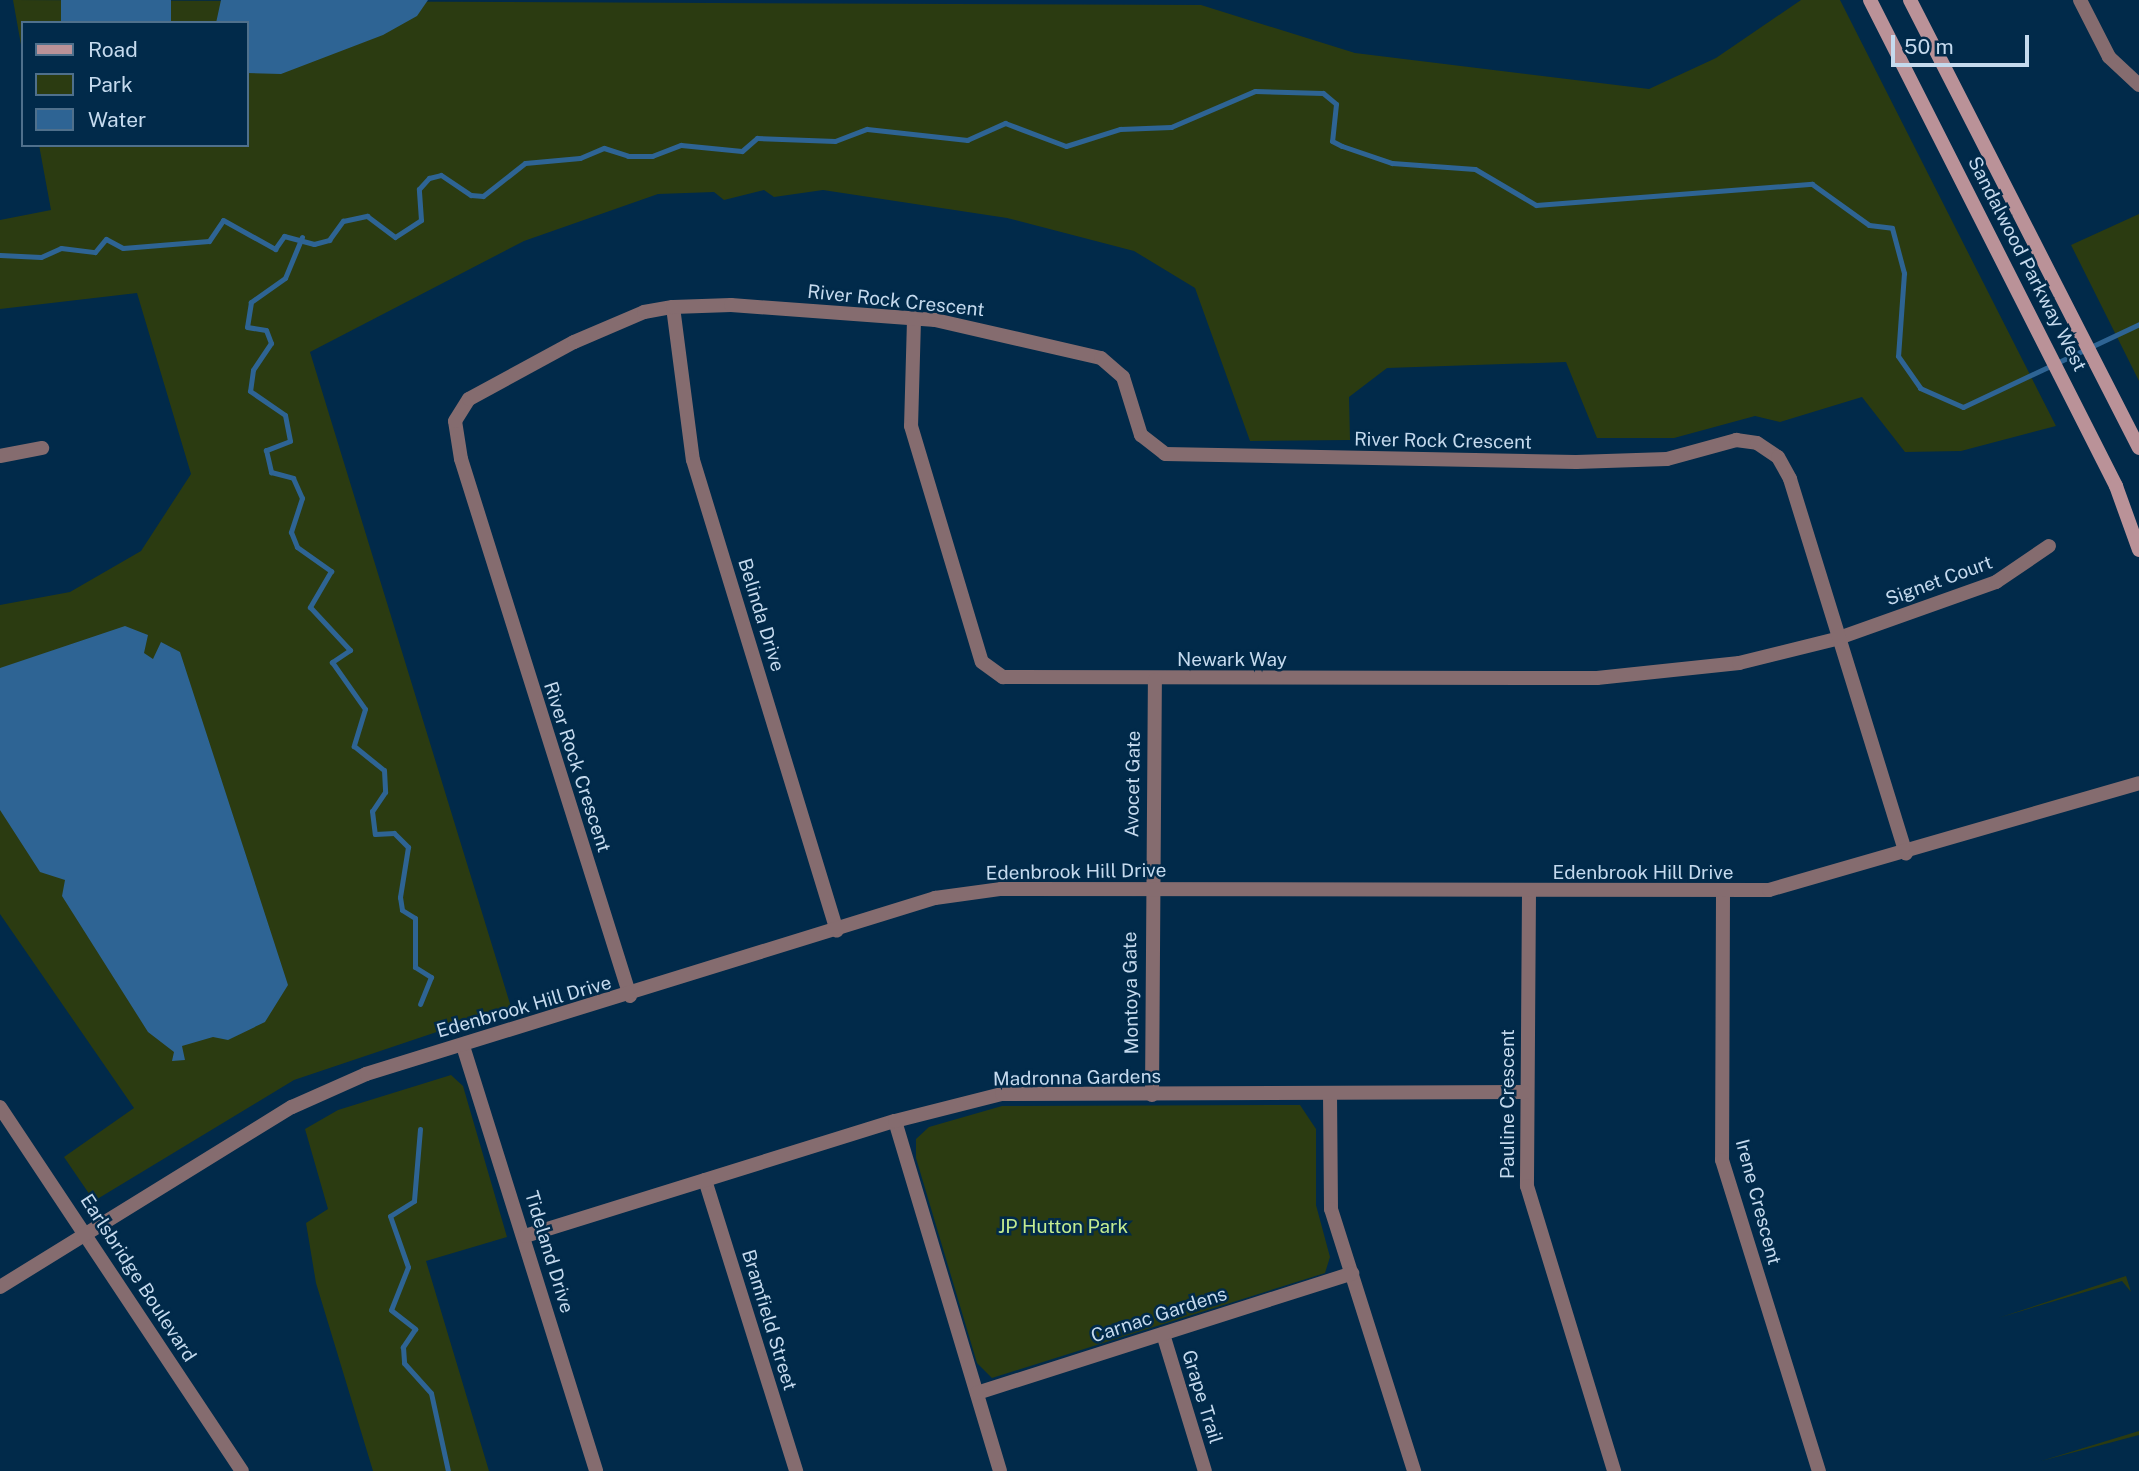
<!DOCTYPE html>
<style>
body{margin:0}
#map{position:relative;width:2139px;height:1471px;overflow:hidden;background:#012a4a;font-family:"Public Sans",sans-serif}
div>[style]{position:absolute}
.green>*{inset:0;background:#2b3b11}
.water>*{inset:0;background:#2e6494;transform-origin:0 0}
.stream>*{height:5px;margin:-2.5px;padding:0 2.5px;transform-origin:2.5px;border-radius:2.5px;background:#2e6494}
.minor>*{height:14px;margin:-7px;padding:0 7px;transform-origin:7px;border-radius:7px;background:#856c6f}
.tertiary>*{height:14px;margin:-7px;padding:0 7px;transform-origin:7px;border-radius:7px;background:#856c6f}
.secondary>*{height:14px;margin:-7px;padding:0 7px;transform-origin:7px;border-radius:7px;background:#ba9298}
span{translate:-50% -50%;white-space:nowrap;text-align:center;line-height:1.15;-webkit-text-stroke:5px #012a4a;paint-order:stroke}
.street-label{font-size:19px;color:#c5daee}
.park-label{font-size:19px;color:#c4ec90}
.legend{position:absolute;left:21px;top:21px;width:228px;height:126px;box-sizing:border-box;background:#012a4a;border:2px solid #4f708c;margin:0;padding:9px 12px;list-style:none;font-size:21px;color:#c5daee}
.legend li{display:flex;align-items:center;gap:14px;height:35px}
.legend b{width:35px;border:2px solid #4f708c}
.scale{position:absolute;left:1891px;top:35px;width:138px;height:32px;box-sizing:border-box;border:4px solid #c5daee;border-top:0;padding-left:9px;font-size:21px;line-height:24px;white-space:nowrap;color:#c5daee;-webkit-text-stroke:5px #012a4a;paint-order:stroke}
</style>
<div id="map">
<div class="green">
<i style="clip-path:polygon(13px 0,1201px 5px,1355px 53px,1649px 89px,1716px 58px,1801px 0,1840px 0,2056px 426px,1961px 451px,1905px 452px,1862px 397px,1780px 422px,1755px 416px,1674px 438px,1597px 438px,1566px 362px,1387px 368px,1349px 397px,1350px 440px,1250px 441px,1195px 288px,1134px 251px,1007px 218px,823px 190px,774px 197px,764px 190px,724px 200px,714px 192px,658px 194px,524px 241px,310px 352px,511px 1007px,294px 1080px,94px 1201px,64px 1157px,134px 1108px,0 914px,0 605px,70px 592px,141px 551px,191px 474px,137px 293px,0 309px,0 220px,51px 210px,39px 145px,247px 145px,247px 23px,23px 23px,23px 56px)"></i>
<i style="clip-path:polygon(2139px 214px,2139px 381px,2071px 245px)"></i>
<i style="clip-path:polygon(451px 1075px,463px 1086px,507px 1237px,426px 1261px,489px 1471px,373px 1471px,316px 1283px,306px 1223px,328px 1209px,305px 1129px,338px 1110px)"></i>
<i style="clip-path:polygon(1300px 1105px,1316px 1129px,1316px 1205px,1330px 1257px,1325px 1273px,992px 1378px,977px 1363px,916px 1158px,916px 1139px,929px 1127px,1002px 1106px)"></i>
<i style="clip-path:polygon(2126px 1276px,2131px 1292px,2122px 1281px,1998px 1318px)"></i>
<i style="clip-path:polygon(2139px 1431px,2139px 1435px,2041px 1461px)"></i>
</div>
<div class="water">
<i style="left:61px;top:0;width:110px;height:23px"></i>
<i style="clip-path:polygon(221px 0,428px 0,417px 16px,383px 35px,281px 74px,247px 73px,247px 23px,216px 23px)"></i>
<i style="clip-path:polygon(125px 626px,148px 635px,144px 653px,153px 659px,161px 642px,180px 652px,288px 985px,265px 1022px,228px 1040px,213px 1037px,182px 1046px,185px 1060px,172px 1061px,174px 1052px,148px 1032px,62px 896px,65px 880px,40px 872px,0 810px,0 668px)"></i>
</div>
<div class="stream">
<i style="left:302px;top:237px;width:44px;rotate:112.5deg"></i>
<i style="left:285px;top:278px;width:42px;rotate:144.8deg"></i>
<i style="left:251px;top:302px;width:25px;rotate:99deg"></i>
<i style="left:247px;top:327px;width:19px;rotate:9deg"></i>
<i style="left:266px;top:330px;width:14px;rotate:69deg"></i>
<i style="left:271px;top:343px;width:32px;rotate:124deg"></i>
<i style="left:253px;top:370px;width:21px;rotate:98deg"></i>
<i style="left:250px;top:391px;width:42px;rotate:34.4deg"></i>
<i style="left:285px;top:415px;width:26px;rotate:79deg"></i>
<i style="left:290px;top:441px;width:26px;rotate:159deg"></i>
<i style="left:266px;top:450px;width:23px;rotate:77deg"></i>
<i style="left:271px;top:472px;width:23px;rotate:15deg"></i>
<i style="left:293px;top:478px;width:22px;rotate:66deg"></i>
<i style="left:302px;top:498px;width:36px;rotate:108deg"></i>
<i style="left:291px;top:532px;width:16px;rotate:68deg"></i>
<i style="left:297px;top:547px;width:42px;rotate:35.2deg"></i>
<i style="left:331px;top:571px;width:42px;rotate:120.3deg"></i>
<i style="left:310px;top:607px;width:59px;rotate:47.1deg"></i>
<i style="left:350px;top:650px;width:22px;rotate:146deg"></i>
<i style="left:332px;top:662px;width:57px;rotate:54.9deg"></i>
<i style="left:365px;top:709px;width:39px;rotate:107deg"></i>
<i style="left:354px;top:746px;width:38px;rotate:39deg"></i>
<i style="left:384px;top:770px;width:22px;rotate:87deg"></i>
<i style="left:385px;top:792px;width:23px;rotate:124deg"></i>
<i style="left:372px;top:811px;width:23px;rotate:83deg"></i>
<i style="left:375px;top:834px;width:19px;rotate:-3deg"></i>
<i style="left:394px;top:833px;width:20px;rotate:45deg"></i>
<i style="left:408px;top:847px;width:51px;rotate:99.1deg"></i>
<i style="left:400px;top:897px;width:13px;rotate:81deg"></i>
<i style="left:402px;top:910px;width:15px;rotate:32deg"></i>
<i style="left:415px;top:918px;width:49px;rotate:90deg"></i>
<i style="left:415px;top:967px;width:19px;rotate:32deg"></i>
<i style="left:431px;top:977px;width:29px;rotate:112deg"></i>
<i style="left:0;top:255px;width:41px;rotate:2.8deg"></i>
<i style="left:41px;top:257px;width:22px;rotate:-24deg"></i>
<i style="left:61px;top:248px;width:34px;rotate:7deg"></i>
<i style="left:95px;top:252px;width:17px;rotate:-50deg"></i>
<i style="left:106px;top:239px;width:19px;rotate:28deg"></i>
<i style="left:123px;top:248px;width:86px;rotate:-4.7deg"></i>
<i style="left:209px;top:241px;width:25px;rotate:-56deg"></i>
<i style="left:223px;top:220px;width:60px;rotate:29.1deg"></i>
<i style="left:275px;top:249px;width:16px;rotate:-55deg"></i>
<i style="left:284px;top:236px;width:31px;rotate:15deg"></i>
<i style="left:314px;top:244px;width:16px;rotate:-15deg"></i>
<i style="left:329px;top:240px;width:24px;rotate:-54deg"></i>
<i style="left:343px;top:221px;width:25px;rotate:-12deg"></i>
<i style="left:367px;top:216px;width:35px;rotate:37deg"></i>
<i style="left:395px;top:237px;width:31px;rotate:-33deg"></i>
<i style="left:421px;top:220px;width:31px;rotate:-94deg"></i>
<i style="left:419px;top:189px;width:15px;rotate:-48deg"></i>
<i style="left:429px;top:178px;width:12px;rotate:-14deg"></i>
<i style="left:441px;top:175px;width:36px;rotate:34deg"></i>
<i style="left:471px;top:195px;width:12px;rotate:5deg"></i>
<i style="left:483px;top:196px;width:53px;rotate:-38.2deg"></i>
<i style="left:525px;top:163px;width:55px;rotate:-5.2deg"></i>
<i style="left:580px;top:158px;width:26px;rotate:-23deg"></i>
<i style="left:604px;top:148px;width:25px;rotate:18deg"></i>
<i style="left:628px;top:156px;width:24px"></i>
<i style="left:652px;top:156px;width:31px;rotate:-21deg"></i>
<i style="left:681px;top:145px;width:61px;rotate:5.6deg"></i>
<i style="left:742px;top:151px;width:20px;rotate:-41deg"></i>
<i style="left:757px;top:138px;width:78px;rotate:2.2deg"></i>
<i style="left:835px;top:141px;width:34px;rotate:-21deg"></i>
<i style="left:867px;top:129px;width:101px;rotate:6.3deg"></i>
<i style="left:967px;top:140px;width:42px;rotate:-24.1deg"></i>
<i style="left:1005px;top:123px;width:65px;rotate:20.7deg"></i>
<i style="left:1066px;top:146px;width:57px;rotate:-17.5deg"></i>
<i style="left:1120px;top:129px;width:51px;rotate:-2.2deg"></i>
<i style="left:1171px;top:127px;width:91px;rotate:-23.2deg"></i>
<i style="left:1255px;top:91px;width:68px;rotate:1.7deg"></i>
<i style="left:1323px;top:93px;width:17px;rotate:40deg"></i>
<i style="left:1336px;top:104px;width:37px;rotate:96deg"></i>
<i style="left:1332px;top:141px;width:11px;rotate:27deg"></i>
<i style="left:1342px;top:146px;width:53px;rotate:18.8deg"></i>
<i style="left:1392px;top:163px;width:83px;rotate:4.1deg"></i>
<i style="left:1475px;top:169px;width:71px;rotate:30.5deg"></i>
<i style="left:1536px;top:205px;width:277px;rotate:-4.4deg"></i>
<i style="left:1812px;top:184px;width:70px;rotate:35.7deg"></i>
<i style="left:1869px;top:225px;width:23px;rotate:7deg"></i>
<i style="left:1892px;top:228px;width:47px;rotate:75.1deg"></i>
<i style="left:1904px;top:273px;width:83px;rotate:94.1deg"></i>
<i style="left:1898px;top:356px;width:39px;rotate:55deg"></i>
<i style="left:1920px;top:388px;width:47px;rotate:23.8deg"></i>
<i style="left:1963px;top:407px;width:195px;rotate:-25.2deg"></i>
<i style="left:420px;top:1129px;width:72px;rotate:94.8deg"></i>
<i style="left:414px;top:1201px;width:28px;rotate:148deg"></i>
<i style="left:390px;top:1216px;width:54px;rotate:70.6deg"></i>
<i style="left:408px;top:1267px;width:46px;rotate:111.6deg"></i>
<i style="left:391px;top:1310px;width:31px;rotate:38deg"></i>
<i style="left:415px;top:1329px;width:22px;rotate:124deg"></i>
<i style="left:403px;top:1347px;width:16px;rotate:86deg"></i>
<i style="left:404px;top:1363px;width:40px;rotate:48deg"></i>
<i style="left:431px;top:1393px;width:80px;rotate:77.7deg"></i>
</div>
<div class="minor">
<i style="left:2080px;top:0;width:64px;rotate:63deg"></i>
<i style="left:2109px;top:57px;width:41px;rotate:43deg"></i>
<i style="left:673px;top:307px;width:154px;rotate:82.6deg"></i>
<i style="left:693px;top:460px;width:492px;rotate:73deg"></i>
<i style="left:914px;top:320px;width:106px;rotate:91.6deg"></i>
<i style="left:911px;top:426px;width:246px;rotate:73.3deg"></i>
<i style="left:982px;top:662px;width:26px;rotate:36deg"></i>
<i style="left:1003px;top:677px;width:594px;rotate:0.1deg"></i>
<i style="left:1597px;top:678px;width:143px;rotate:-6deg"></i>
<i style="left:1739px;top:663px;width:100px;rotate:-13.9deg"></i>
<i style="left:1836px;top:639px;width:170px;rotate:-19.6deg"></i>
<i style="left:1996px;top:582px;width:64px;rotate:-34.2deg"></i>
<i style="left:0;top:456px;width:43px;rotate:-10.8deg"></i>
<i style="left:1529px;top:892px;width:294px;rotate:90.4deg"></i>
<i style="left:1527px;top:1186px;width:298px;rotate:73deg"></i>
<i style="left:1723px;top:892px;width:268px;rotate:90.2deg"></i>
<i style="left:1722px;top:1160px;width:326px;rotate:72.7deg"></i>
<i style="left:630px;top:996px;width:563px;rotate:-107.47deg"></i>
<i style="left:461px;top:459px;width:38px;rotate:-99deg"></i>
<i style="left:455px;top:421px;width:26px;rotate:-58deg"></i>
<i style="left:469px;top:399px;width:119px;rotate:-28.5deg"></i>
<i style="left:574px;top:342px;width:76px;rotate:-23.2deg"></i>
<i style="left:644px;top:312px;width:29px;rotate:-10deg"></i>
<i style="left:673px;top:307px;width:58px;rotate:-2deg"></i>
<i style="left:731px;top:305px;width:205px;rotate:4.2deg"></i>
<i style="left:935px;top:320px;width:170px;rotate:12.9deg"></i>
<i style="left:1101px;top:358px;width:29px;rotate:41deg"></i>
<i style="left:1123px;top:377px;width:61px;rotate:72.8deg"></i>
<i style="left:1141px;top:435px;width:31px;rotate:38deg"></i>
<i style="left:1165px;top:454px;width:411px;rotate:1.1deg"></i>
<i style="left:1576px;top:462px;width:91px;rotate:-1.9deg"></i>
<i style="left:1667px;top:459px;width:72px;rotate:-15.4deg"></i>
<i style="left:1736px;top:440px;width:21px;rotate:8deg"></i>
<i style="left:1757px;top:443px;width:25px;rotate:34deg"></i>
<i style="left:1778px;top:457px;width:25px;rotate:61deg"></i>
<i style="left:1790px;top:479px;width:392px;rotate:72.8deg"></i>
<i style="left:463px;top:1046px;width:445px;rotate:72.6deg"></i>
<i style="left:1330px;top:1094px;width:115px;rotate:89.5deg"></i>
<i style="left:1331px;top:1209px;width:275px;rotate:72.4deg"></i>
<i style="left:1152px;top:1095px;width:415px;rotate:-89.6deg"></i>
<i style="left:895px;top:1121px;width:365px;rotate:73.3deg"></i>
<i style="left:705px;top:1180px;width:305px;rotate:72.6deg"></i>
<i style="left:525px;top:1236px;width:387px;rotate:-17.3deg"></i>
<i style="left:895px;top:1121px;width:110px;rotate:-14.2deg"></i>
<i style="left:1002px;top:1094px;width:523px;rotate:-0.22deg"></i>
<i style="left:1163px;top:1334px;width:143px;rotate:73deg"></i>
<i style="left:977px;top:1393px;width:394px;rotate:-17.7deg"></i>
</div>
<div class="tertiary">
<i style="left:0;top:1107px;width:437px;rotate:56.4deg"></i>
<i style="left:0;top:1287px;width:343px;rotate:-31.7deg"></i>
<i style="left:292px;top:1107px;width:81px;rotate:-24deg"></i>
<i style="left:366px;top:1074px;width:596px;rotate:-17.19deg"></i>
<i style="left:935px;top:898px;width:67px;rotate:-7.8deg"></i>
<i style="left:1001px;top:889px;width:768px;rotate:0.07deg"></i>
<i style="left:1769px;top:890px;width:385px;rotate:-16.1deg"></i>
</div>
<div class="secondary">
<i style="left:1870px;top:0;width:545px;rotate:63.15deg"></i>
<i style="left:2116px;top:486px;width:68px;rotate:70.2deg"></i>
<i style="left:1910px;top:0;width:503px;rotate:62.93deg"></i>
</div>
<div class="street-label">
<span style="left:2027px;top:264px;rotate:63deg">Sandalwood Parkway West</span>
<span style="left:896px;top:301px;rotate:6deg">River Rock Crescent</span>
<span style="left:1443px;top:441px;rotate:1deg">River Rock Crescent</span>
<span style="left:1939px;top:581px;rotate:-20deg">Signet Court</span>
<span style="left:761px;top:615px;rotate:73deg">Belinda Drive</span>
<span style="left:1232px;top:660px">Newark Way</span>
<span style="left:577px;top:767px;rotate:72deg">River Rock Crescent</span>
<span style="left:1133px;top:784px;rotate:-89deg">Avocet Gate</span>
<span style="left:1076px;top:872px;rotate:-1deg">Edenbrook Hill Drive</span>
<span style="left:1643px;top:873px">Edenbrook Hill Drive</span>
<span style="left:1131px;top:993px;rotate:-91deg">Montoya Gate</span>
<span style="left:524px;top:1007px;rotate:-16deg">Edenbrook Hill Drive</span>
<span style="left:1077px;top:1078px;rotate:-1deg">Madronna Gardens</span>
<span style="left:1508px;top:1104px;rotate:-90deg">Pauline Crescent</span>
<span style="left:1758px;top:1202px;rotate:75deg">Irene Crescent</span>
<span style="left:549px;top:1252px;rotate:73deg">Tideland Drive</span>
<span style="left:138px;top:1278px;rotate:57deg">Earlsbridge Boulevard</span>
<span style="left:1159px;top:1315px;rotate:-18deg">Carnac Gardens</span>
<span style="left:769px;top:1320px;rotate:73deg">Bramfield Street</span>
<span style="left:1202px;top:1397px;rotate:73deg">Grape Trail</span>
</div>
<div class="park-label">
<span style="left:1063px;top:1227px">JP Hutton Park</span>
</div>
<ul class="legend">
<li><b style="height:9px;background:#ba9298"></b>Road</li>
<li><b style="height:19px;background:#2b3b11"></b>Park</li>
<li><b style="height:19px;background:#2e6494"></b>Water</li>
</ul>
<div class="scale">50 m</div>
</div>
